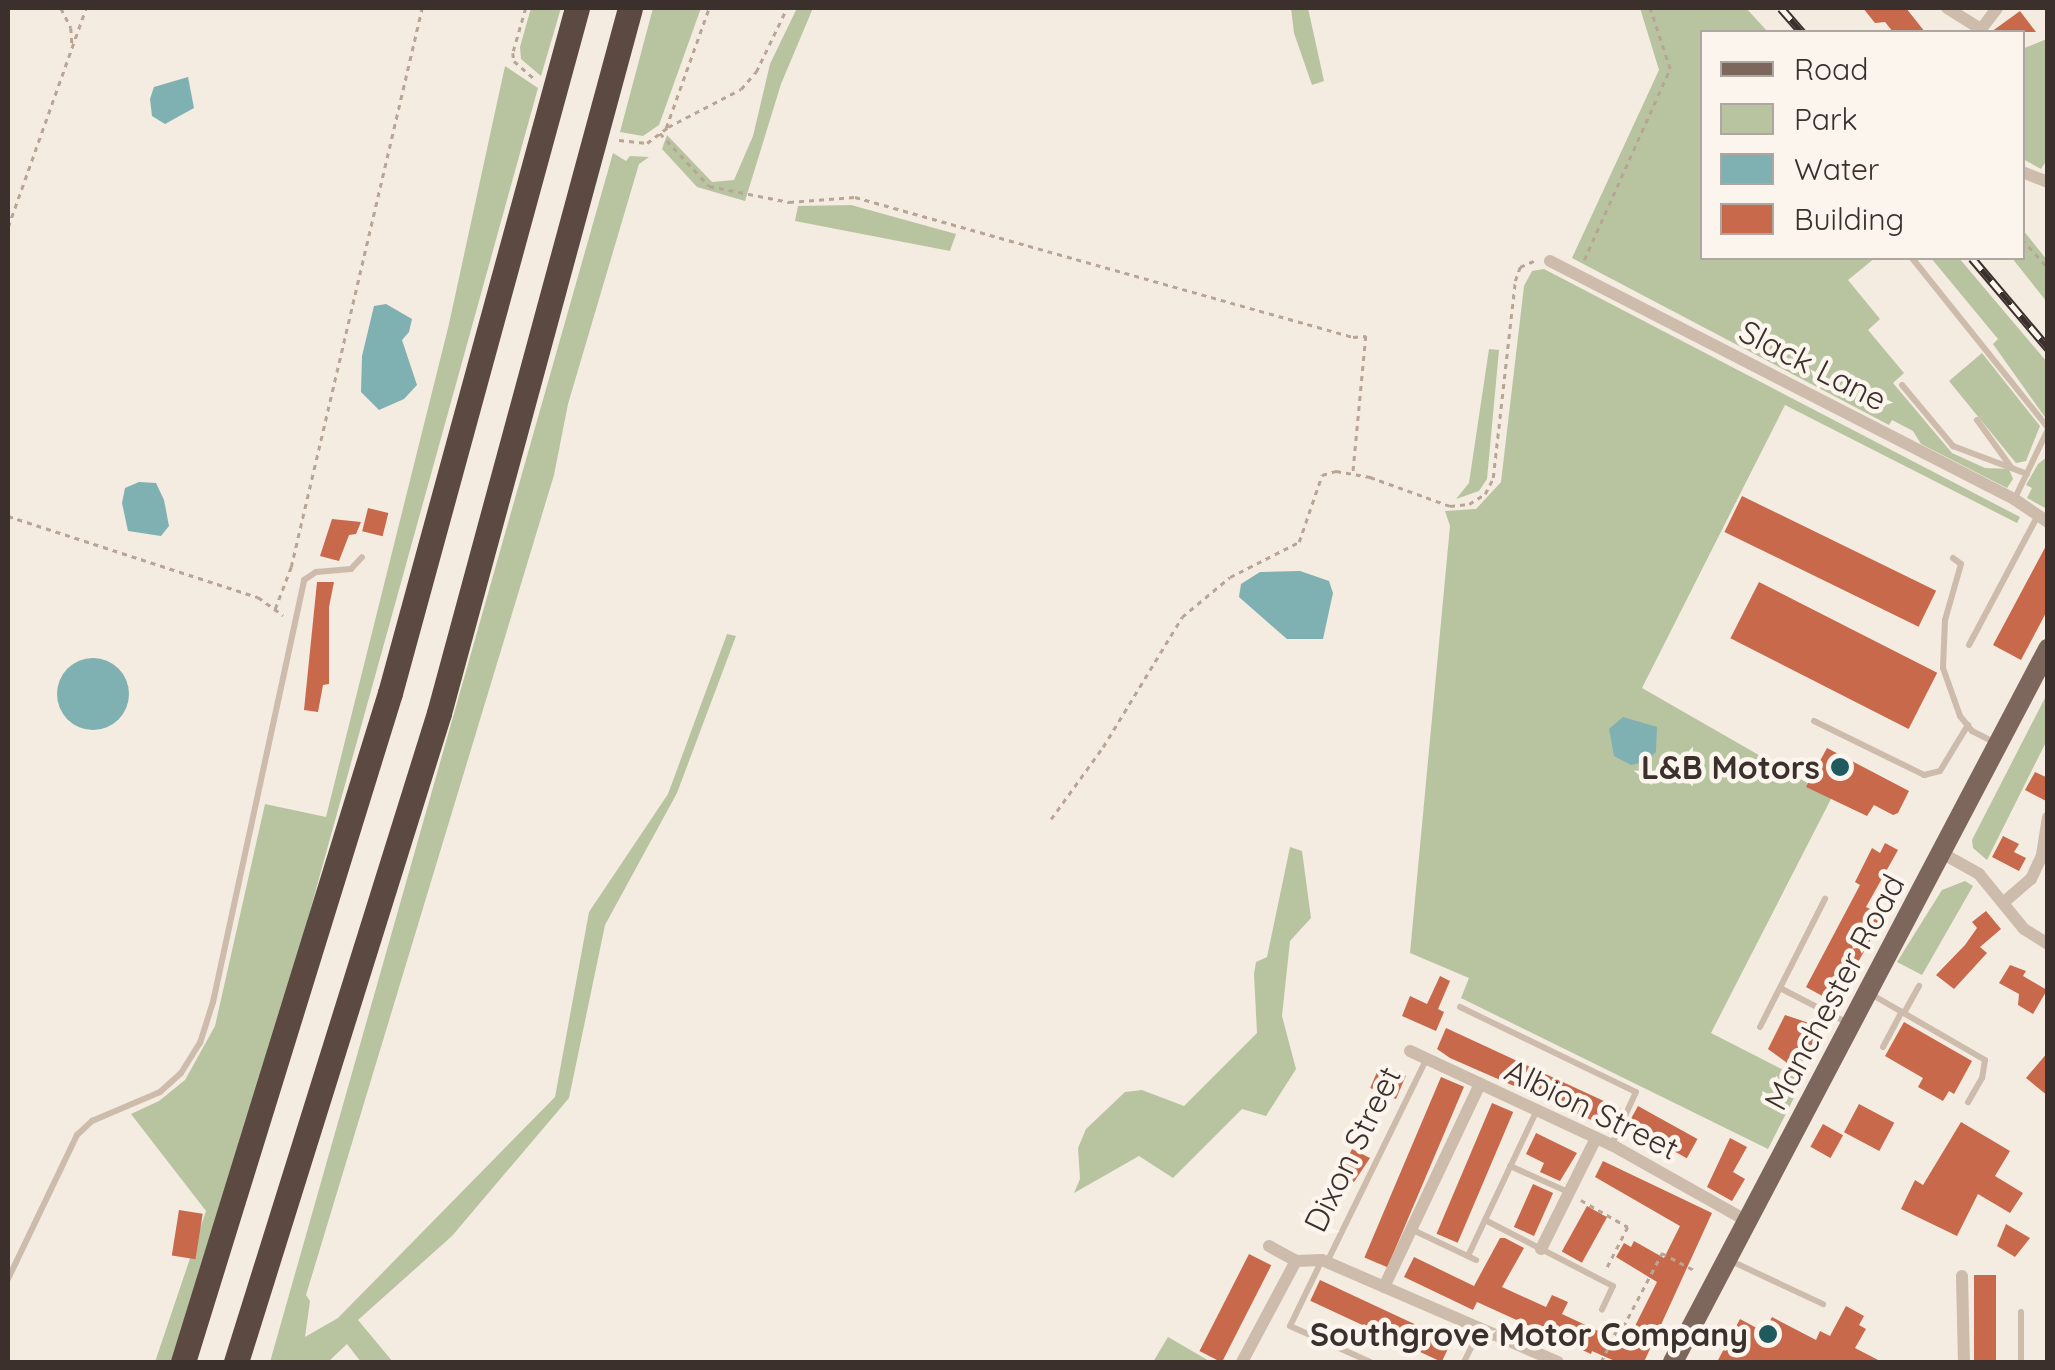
<!DOCTYPE html>
<style>
body{margin:0}
#map{position:relative;width:2055px;height:1370px;overflow:hidden;background:#f4ebe1;font-family:Quicksand,sans-serif}
div>[style]{position:absolute}
.green>*{inset:0;background:#b8c4a0}
.water>*{inset:0;background:#7fb0b2}
.round{border-radius:50%}
.building>*{inset:0;background:#c8694b;transform-origin:0 0}
.path>*{height:2.5px;margin-top:-1.25px;transform-origin:0;background:repeating-linear-gradient(90deg,#b9a596 0 5px,transparent 0 10px)}
.lane>*{height:6px;margin:-3px;padding:0 3px;transform-origin:3px;border-radius:3px;background:#cdbbac}
.street>*{height:12px;margin:-6px;padding:0 6px;transform-origin:6px;border-radius:6px;background:#cdbbac}
.primary>*{height:20px;margin:-10px;padding:0 10px;transform-origin:10px;border-radius:10px;background:#7d675c}
.highway>*{height:25px;margin:-12.5px;padding:0 12.5px;transform-origin:12.5px;border-radius:12.5px;background:#5c4a42}
.rail>*{height:9px;margin-top:-4.5px;transform-origin:0;background:repeating-linear-gradient(90deg,#fbf5ee 0 15px,#3b302b 0 30px);box-sizing:border-box;border-block:2px solid #3b302b}
.dots>*{width:28px;height:28px;translate:-50% -50%;box-sizing:border-box;border:5px solid #fbf5ee;border-radius:50%}
span{translate:-50% -50%;white-space:nowrap;text-align:center;line-height:1.15;-webkit-text-stroke:9px #fbf5ee;paint-order:stroke}
.street-label{font-size:32px;color:#3b302b}
.poi-label{font-size:32px;color:#3b302b;font-weight:700}
.right{translate:-100% -50%;text-align:right}
.frame{position:absolute;inset:0;border:10px solid #3b302b;pointer-events:none}
.legend{position:absolute;left:1700px;top:30px;width:325px;height:230px;box-sizing:border-box;background:#fbf5ee;border:2px solid #aea6a0;margin:0;padding:12px 18px;list-style:none;font-size:30px;color:#3b302b}
.legend li{display:flex;align-items:center;gap:20px;height:50px}
.legend b{width:50px;border:2px solid #aea6a0}
</style>
<div id="map">
<div class="green">
<i style="clip-path:polygon(531px 8px,561px 8px,541px 76px,521px 59px,520px 47px)"></i>
<i style="clip-path:polygon(653px 8px,701px 8px,659px 125px,643px 136px,620px 132px)"></i>
<i style="clip-path:polygon(797px 8px,813px 8px,781px 84px,745px 201px,697px 187px,662px 149px,667px 135px,712px 182px,734px 180px,753px 136px,770px 64px)"></i>
<i style="clip-path:polygon(1291px 8px,1308px 8px,1324px 81px,1312px 85px,1294px 33px)"></i>
<i style="clip-path:polygon(1640px 8px,1746px 8px,1768px 32px,1702px 32px,1702px 258px,1875px 258px,1848px 280px,1880px 319px,1868px 330px,1904px 373px,1893px 383px,1952px 453px,1985px 468px,2009px 469px,2013px 479px,2007px 488px,1921px 444px,1913px 431px,1892px 420px,1889px 425px,1572px 258px,1659px 70px)"></i>
<i style="clip-path:polygon(2047px 39px,2047px 160px,2041px 169px,2023px 159px,2022px 49px)"></i>
<i style="clip-path:polygon(505px 66px,538px 88px,287px 994px,171px 1362px,155px 1362px,206px 1211px,131px 1114px,159px 1101px,185px 1080px,215px 1026px,265px 804px,326px 817px,449px 324px)"></i>
<i style="clip-path:polygon(613px 153px,626px 161px,630px 156px,649px 157px,639px 164px,568px 404px,554px 475px,306px 1295px,310px 1301px,305px 1337px,338px 1318px,555px 1097px,589px 912px,668px 794px,727px 634px,736px 636px,677px 793px,605px 925px,569px 1098px,452px 1236px,358px 1320px,393px 1362px,361px 1362px,347px 1344px,328px 1362px,270px 1362px)"></i>
<i style="clip-path:polygon(851px 205px,956px 234px,950px 251px,795px 221px,798px 206px)"></i>
<i style="clip-path:polygon(2023px 230px,2047px 260px,2047px 302px,2012px 258px,2022px 258px)"></i>
<i style="clip-path:polygon(1931px 258px,1959px 258px,2047px 362px,2047px 420px,1993px 344px,1998px 339px)"></i>
<i style="clip-path:polygon(1544px 269px,2020px 517px,2017px 523px,1785px 405px,1642px 688px,1832px 797px,1711px 1033px,1803px 1080px,1768px 1149px,1461px 998px,1469px 978px,1410px 953px,1450px 526px,1445px 511px,1476px 509px,1501px 482px,1524px 286px,1532px 271px)"></i>
<i style="clip-path:polygon(1489px 349px,1499px 350px,1487px 479px,1479px 491px,1456px 499px,1469px 483px)"></i>
<i style="clip-path:polygon(1982px 353px,2040px 426px,2026px 461px,2016px 463px,1949px 381px)"></i>
<i style="clip-path:polygon(2047px 457px,2047px 509px,2027px 498px,2032px 488px,2026px 485px,2038px 464px)"></i>
<i style="clip-path:polygon(2047px 694px,2047px 740px,1987px 860px,1973px 848px,1972px 840px)"></i>
<i style="clip-path:polygon(1290px 847px,1302px 851px,1311px 918px,1290px 941px,1282px 1016px,1296px 1069px,1266px 1116px,1242px 1109px,1173px 1178px,1139px 1156px,1074px 1193px,1080px 1179px,1078px 1148px,1086px 1129px,1125px 1092px,1142px 1090px,1184px 1106px,1257px 1033px,1254px 974px,1256px 962px,1267px 957px)"></i>
<i style="clip-path:polygon(1965px 881px,1973px 886px,1922px 975px,1897px 962px,1942px 890px)"></i>
<i style="clip-path:polygon(1168px 1337px,1211px 1362px,1153px 1362px)"></i>
</div>
<div class="water">
<i style="clip-path:polygon(188px 77px,194px 108px,165px 124px,152px 116px,150px 99px,154px 87px)"></i>
<i style="clip-path:polygon(386px 304px,412px 319px,409px 332px,402px 340px,417px 385px,404px 399px,379px 410px,361px 392px,362px 356px,374px 306px)"></i>
<i style="clip-path:polygon(139px 482px,156px 483px,164px 500px,169px 526px,161px 536px,128px 531px,122px 503px,125px 488px)"></i>
<i style="clip-path:polygon(1300px 571px,1329px 581px,1333px 593px,1323px 639px,1287px 639px,1239px 597px,1241px 584px,1260px 572px)"></i>
<i class="round" style="left:57px;top:658px;width:72px;height:72px"></i>
<i style="clip-path:polygon(1623px 717px,1657px 727px,1656px 752px,1645px 762px,1631px 765px,1614px 756px,1609px 729px)"></i>
</div>
<div class="building">
<i style="clip-path:polygon(1863px 8px,1906px 8px,1925px 32px,1893px 32px,1885px 22px,1875px 23px)"></i>
<i style="clip-path:polygon(2020px 11px,2036px 32px,1991px 32px)"></i>
<i style="left:1742px;top:496px;width:216px;height:40px;rotate:26deg"></i>
<i style="left:368px;top:508px;width:21px;height:24px;rotate:14deg"></i>
<i style="clip-path:polygon(332px 519px,361px 522px,356px 534px,349px 535px,339px 561px,320px 556px)"></i>
<i style="clip-path:polygon(2048px 542px,2048px 609px,2021px 660px,1993px 645px)"></i>
<i style="clip-path:polygon(317px 582px,334px 582px,329px 607px,329px 684px,323px 685px,318px 712px,304px 710px)"></i>
<i style="left:1759px;top:582px;width:200px;height:63px;rotate:27deg"></i>
<i style="clip-path:polygon(1827px 748px,1909px 791px,1898px 813px,1893px 815px,1874px 805px,1867px 816px,1806px 787px)"></i>
<i style="clip-path:polygon(2035px 772px,2048px 778px,2048px 802px,2025px 790px)"></i>
<i style="clip-path:polygon(2003px 836px,2019px 844px,2014px 852px,2026px 858px,2019px 871px,1992px 857px)"></i>
<i style="clip-path:polygon(1885px 843px,1898px 850px,1866px 907px,1884px 916px,1835px 1003px,1806px 987px,1860px 885px,1855px 882px,1872px 848px,1880px 853px)"></i>
<i style="clip-path:polygon(1986px 911px,2001px 929px,1980px 947px,1987px 953px,1954px 989px,1936px 975px,1965px 945px,1977px 928px,1972px 922px)"></i>
<i style="clip-path:polygon(2010px 965px,2026px 971px,2023px 976px,2047px 990px,2033px 1014px,2018px 1005px,2019px 994px,1999px 983px)"></i>
<i style="clip-path:polygon(1440px 976px,1450px 981px,1438px 1009px,1444px 1012px,1436px 1031px,1402px 1016px,1410px 996px,1427px 1004px)"></i>
<i style="clip-path:polygon(1785px 1015px,1821px 1027px,1798px 1071px,1768px 1049px)"></i>
<i style="clip-path:polygon(1904px 1022px,1972px 1061px,1954px 1094px,1949px 1091px,1943px 1101px,1918px 1087px,1923px 1078px,1885px 1056px)"></i>
<i style="clip-path:polygon(1446px 1028px,1621px 1109px,1612px 1129px,1450px 1058px,1437px 1049px)"></i>
<i style="clip-path:polygon(2048px 1052px,2048px 1096px,2026px 1078px)"></i>
<i style="left:1380px;top:1065px;width:28px;height:25px;rotate:23deg"></i>
<i style="left:1441px;top:1077px;width:25px;height:196px;rotate:23deg"></i>
<i style="left:1492px;top:1103px;width:23px;height:142px;rotate:23deg"></i>
<i style="left:1859px;top:1104px;width:40px;height:32px;rotate:28deg"></i>
<i style="left:1638px;top:1106px;width:68px;height:22px;rotate:29deg"></i>
<i style="clip-path:polygon(1961px 1122px,2010px 1151px,1995px 1176px,2023px 1193px,2010px 1213px,1978px 1194px,1957px 1236px,1901px 1209px,1915px 1180px,1923px 1185px)"></i>
<i style="left:1823px;top:1124px;width:23px;height:26px;rotate:29deg"></i>
<i style="clip-path:polygon(1536px 1133px,1577px 1153px,1560px 1181px,1540px 1172px,1544px 1163px,1526px 1154px)"></i>
<i style="clip-path:polygon(1730px 1138px,1747px 1147px,1733px 1172px,1745px 1179px,1732px 1201px,1707px 1187px)"></i>
<i style="clip-path:polygon(1352px 1149px,1370px 1158px,1354px 1182px,1340px 1174px)"></i>
<i style="clip-path:polygon(1603px 1161px,1712px 1213px,1644px 1362px,1617px 1362px,1592px 1351px,1591px 1354px,1477px 1302px,1473px 1310px,1404px 1277px,1414px 1257px,1474px 1286px,1500px 1238px,1505px 1238px,1524px 1248px,1502px 1287px,1546px 1307px,1552px 1295px,1568px 1302px,1562px 1314px,1626px 1344px,1657px 1282px,1616px 1257px,1624px 1243px,1631px 1247px,1634px 1241px,1664px 1258px,1680px 1226px,1595px 1177px)"></i>
<i style="left:1533px;top:1184px;width:22px;height:47px;rotate:24deg"></i>
<i style="left:1587px;top:1206px;width:23px;height:52px;rotate:29deg"></i>
<i style="left:179px;top:1210px;width:24px;height:46px;rotate:9deg"></i>
<i style="clip-path:polygon(2006px 1224px,2030px 1238px,2015px 1257px,1997px 1246px)"></i>
<i style="left:1249px;top:1254px;width:25px;height:109px;rotate:27deg"></i>
<i style="left:1974px;top:1275px;width:22px;height:87px"></i>
<i style="left:1320px;top:1280px;width:145px;height:23px;rotate:25deg"></i>
<i style="clip-path:polygon(1846px 1306px,1864px 1316px,1859px 1325px,1866px 1329px,1855px 1348px,1882px 1362px,1717px 1362px,1740px 1319px,1764px 1332px,1772px 1317px,1816px 1340px,1820px 1331px,1830px 1336px)"></i>
</div>
<div class="path">
<i style="left:61px;top:8px;width:22px;rotate:63deg"></i>
<i style="left:71px;top:28px;width:16px;rotate:86deg"></i>
<i style="left:526px;top:8px;width:47px;rotate:106.1deg"></i>
<i style="left:513px;top:53px;width:8px;rotate:83deg"></i>
<i style="left:514px;top:61px;width:28px;rotate:41deg"></i>
<i style="left:666px;top:128px;width:127px;rotate:-70.3deg"></i>
<i style="left:660px;top:133px;width:72px;rotate:47.2deg"></i>
<i style="left:709px;top:186px;width:82px;rotate:11.3deg"></i>
<i style="left:789px;top:202px;width:66px;rotate:-4.3deg"></i>
<i style="left:855px;top:197px;width:517px;rotate:15.7deg"></i>
<i style="left:1353px;top:337px;width:13px;rotate:-4deg"></i>
<i style="left:1366px;top:336px;width:139px;rotate:95.4deg"></i>
<i style="left:619px;top:140px;width:28px;rotate:6deg"></i>
<i style="left:647px;top:143px;width:26px;rotate:-37deg"></i>
<i style="left:668px;top:127px;width:82px;rotate:-27.5deg"></i>
<i style="left:741px;top:89px;width:23px;rotate:-49deg"></i>
<i style="left:756px;top:72px;width:71px;rotate:-64.2deg"></i>
<i style="left:8px;top:227px;width:232px;rotate:-70.4deg"></i>
<i style="left:2022px;top:239px;width:39px;rotate:48deg"></i>
<i style="left:1584px;top:260px;width:209px;rotate:-65.8deg"></i>
<i style="left:1670px;top:69px;width:64px;rotate:-108.2deg"></i>
<i style="left:8px;top:516px;width:263px;rotate:18deg"></i>
<i style="left:258px;top:597px;width:31px;rotate:36deg"></i>
<i style="left:275px;top:609px;width:45px;rotate:-69.1deg"></i>
<i style="left:291px;top:567px;width:574px;rotate:-76.81deg"></i>
<i style="left:1051px;top:819px;width:89px;rotate:-54.2deg"></i>
<i style="left:1103px;top:747px;width:152px;rotate:-58.7deg"></i>
<i style="left:1182px;top:617px;width:62px;rotate:-39.8deg"></i>
<i style="left:1230px;top:577px;width:77px;rotate:-26.9deg"></i>
<i style="left:1299px;top:542px;width:71px;rotate:-71.1deg"></i>
<i style="left:1322px;top:475px;width:15px;rotate:-16deg"></i>
<i style="left:1336px;top:471px;width:35px;rotate:10deg"></i>
<i style="left:1370px;top:477px;width:85px;rotate:19.9deg"></i>
<i style="left:1450px;top:506px;width:19px;rotate:-6deg"></i>
<i style="left:1469px;top:504px;width:19px;rotate:-32deg"></i>
<i style="left:1485px;top:494px;width:18px;rotate:-63deg"></i>
<i style="left:1493px;top:478px;width:198px;rotate:-83.6deg"></i>
<i style="left:1515px;top:281px;width:15px;rotate:-70deg"></i>
<i style="left:1520px;top:267px;width:17px;rotate:-24deg"></i>
<i style="left:1581px;top:1200px;width:54px;rotate:29.9deg"></i>
<i style="left:1628px;top:1227px;width:48px;rotate:117.1deg"></i>
<i style="left:1618px;top:1327px;width:5px"></i>
<i style="left:1623px;top:1327px;width:84px;rotate:-62.2deg"></i>
<i style="left:1662px;top:1253px;width:40px;rotate:28deg"></i>
<i style="left:1601px;top:1362px;width:39px;rotate:-64deg"></i>
<i style="left:1618px;top:1327px;width:14px;rotate:-155deg"></i>
</div>
<div class="lane">
<i style="left:1912px;top:258px;width:218px;rotate:51.3deg"></i>
<i style="left:1902px;top:385px;width:80px;rotate:50.1deg"></i>
<i style="left:1953px;top:446px;width:79px;rotate:20.7deg"></i>
<i style="left:1977px;top:420px;width:58px;rotate:54.1deg"></i>
<i style="left:2015px;top:498px;width:76px;rotate:-64.4deg"></i>
<i style="left:1953px;top:558px;width:10px;rotate:37deg"></i>
<i style="left:1961px;top:564px;width:58px;rotate:105.9deg"></i>
<i style="left:1945px;top:620px;width:48px;rotate:92.4deg"></i>
<i style="left:1943px;top:668px;width:51px;rotate:70.5deg"></i>
<i style="left:1960px;top:716px;width:19px;rotate:51deg"></i>
<i style="left:1972px;top:731px;width:25px;rotate:27deg"></i>
<i style="left:1969px;top:645px;width:145px;rotate:-62deg"></i>
<i style="left:1814px;top:721px;width:123px;rotate:26.1deg"></i>
<i style="left:1924px;top:775px;width:16px;rotate:-14deg"></i>
<i style="left:1940px;top:771px;width:54px;rotate:-58.7deg"></i>
<i style="left:1780px;top:988px;width:74px;rotate:27.3deg"></i>
<i style="left:1869px;top:993px;width:134px;rotate:30deg"></i>
<i style="left:1985px;top:1060px;width:18px;rotate:99deg"></i>
<i style="left:1982px;top:1078px;width:28px;rotate:120deg"></i>
<i style="left:1460px;top:1007px;width:195px;rotate:25.8deg"></i>
<i style="left:1636px;top:1092px;width:57px;rotate:114.8deg"></i>
<i style="left:1904px;top:1013px;width:31px;rotate:-61deg"></i>
<i style="left:1760px;top:1027px;width:144px;rotate:-63.1deg"></i>
<i style="left:1883px;top:1047px;width:40px;rotate:-62deg"></i>
<i style="left:1510px;top:1166px;width:64px;rotate:24.1deg"></i>
<i style="left:1485px;top:1220px;width:144px;rotate:27.3deg"></i>
<i style="left:1613px;top:1286px;width:26px;rotate:115deg"></i>
<i style="left:1413px;top:1230px;width:70px;rotate:25.5deg"></i>
<i style="left:1468px;top:1256px;width:159px;rotate:-64.7deg"></i>
<i style="left:1328px;top:1260px;width:223px;rotate:-63.9deg"></i>
<i style="left:1729px;top:1260px;width:104px;rotate:25.1deg"></i>
<i style="left:1321px;top:1262px;width:71px;rotate:115.8deg"></i>
<i style="left:1290px;top:1326px;width:88px;rotate:24.2deg"></i>
<i style="left:8px;top:1279px;width:160px;rotate:-64.4deg"></i>
<i style="left:77px;top:1135px;width:21px;rotate:-43deg"></i>
<i style="left:92px;top:1121px;width:74px;rotate:-23.1deg"></i>
<i style="left:160px;top:1092px;width:28px;rotate:-42deg"></i>
<i style="left:181px;top:1073px;width:36px;rotate:-58deg"></i>
<i style="left:200px;top:1043px;width:43px;rotate:-72.4deg"></i>
<i style="left:213px;top:1002px;width:432px;rotate:-77.8deg"></i>
<i style="left:304px;top:580px;width:14px;rotate:-34deg"></i>
<i style="left:316px;top:572px;width:35px;rotate:-5deg"></i>
<i style="left:351px;top:569px;width:16px;rotate:-47deg"></i>
<i style="left:2021px;top:1312px;width:50px;rotate:90deg"></i>
<i style="left:1464px;top:1362px;width:37px;rotate:-64deg"></i>
</div>
<div class="street">
<i style="left:1947px;top:8px;width:40px;rotate:32deg"></i>
<i style="left:1979px;top:32px;width:30px;rotate:-53deg"></i>
<i style="left:2022px;top:172px;width:28px;rotate:21deg"></i>
<i style="left:1550px;top:261px;width:521px;rotate:27.15deg"></i>
<i style="left:2014px;top:499px;width:41px;rotate:34.1deg"></i>
<i style="left:1940px;top:852px;width:45px;rotate:29.4deg"></i>
<i style="left:1979px;top:874px;width:71px;rotate:50.7deg"></i>
<i style="left:2024px;top:929px;width:28px;rotate:32deg"></i>
<i style="left:2003px;top:903px;width:37px;rotate:-41deg"></i>
<i style="left:2031px;top:879px;width:26px;rotate:-65deg"></i>
<i style="left:2042px;top:855px;width:38px;rotate:-81deg"></i>
<i style="left:1410px;top:1051px;width:223px;rotate:25deg"></i>
<i style="left:1612px;top:1145px;width:155px;rotate:29.4deg"></i>
<i style="left:1269px;top:1246px;width:31px;rotate:29deg"></i>
<i style="left:1541px;top:1249px;width:124px;rotate:-63.6deg"></i>
<i style="left:1962px;top:1276px;width:86px;rotate:88.7deg"></i>
<i style="left:1384px;top:1287px;width:225px;rotate:-64.7deg"></i>
<i style="left:1242px;top:1362px;width:115px;rotate:-61.9deg"></i>
<i style="left:1296px;top:1261px;width:26px;rotate:-2deg"></i>
<i style="left:1322px;top:1260px;width:257px;rotate:23.4deg"></i>
</div>
<div class="primary">
<i style="left:1673px;top:1362px;width:806px;rotate:-62.26deg"></i>
</div>
<div class="highway">
<i style="left:183px;top:1362px;width:700px;rotate:-72.81deg"></i>
<i style="left:390px;top:693px;width:710px;rotate:-74.73deg"></i>
<i style="left:236px;top:1362px;width:680px;rotate:-72.63deg"></i>
<i style="left:439px;top:713px;width:730px;rotate:-74.84deg"></i>
</div>
<div class="rail">
<i style="left:1781px;top:8px;width:32px;rotate:49deg"></i>
<i style="left:1972px;top:258px;width:118px;rotate:49.8deg"></i>
</div>
<div class="dots">
<i style="left:1840px;top:767px;background:#1f5a5e"></i>
<i style="left:1768px;top:1334px;background:#1f5a5e"></i>
</div>
<div class="street-label">
<span style="left:1813px;top:365px;rotate:27deg">Slack Lane</span>
<span style="left:1834px;top:992px;rotate:-62deg">Manchester Road</span>
<span style="left:1592px;top:1109px;rotate:26deg">Albion Street</span>
<span style="left:1352px;top:1149px;rotate:-64deg">Dixon Street</span>
</div>
<div class="poi-label">
<span class="right" style="left:1820px;top:767px">L&amp;B Motors</span>
<span class="right" style="left:1748px;top:1334px">Southgrove Motor Company</span>
</div>
<div class="frame"></div>
<ul class="legend">
<li><b style="height:12px;background:#7d675c"></b>Road</li>
<li><b style="height:28px;background:#b8c4a0"></b>Park</li>
<li><b style="height:28px;background:#7fb0b2"></b>Water</li>
<li><b style="height:28px;background:#c8694b"></b>Building</li>
</ul>
</div>
